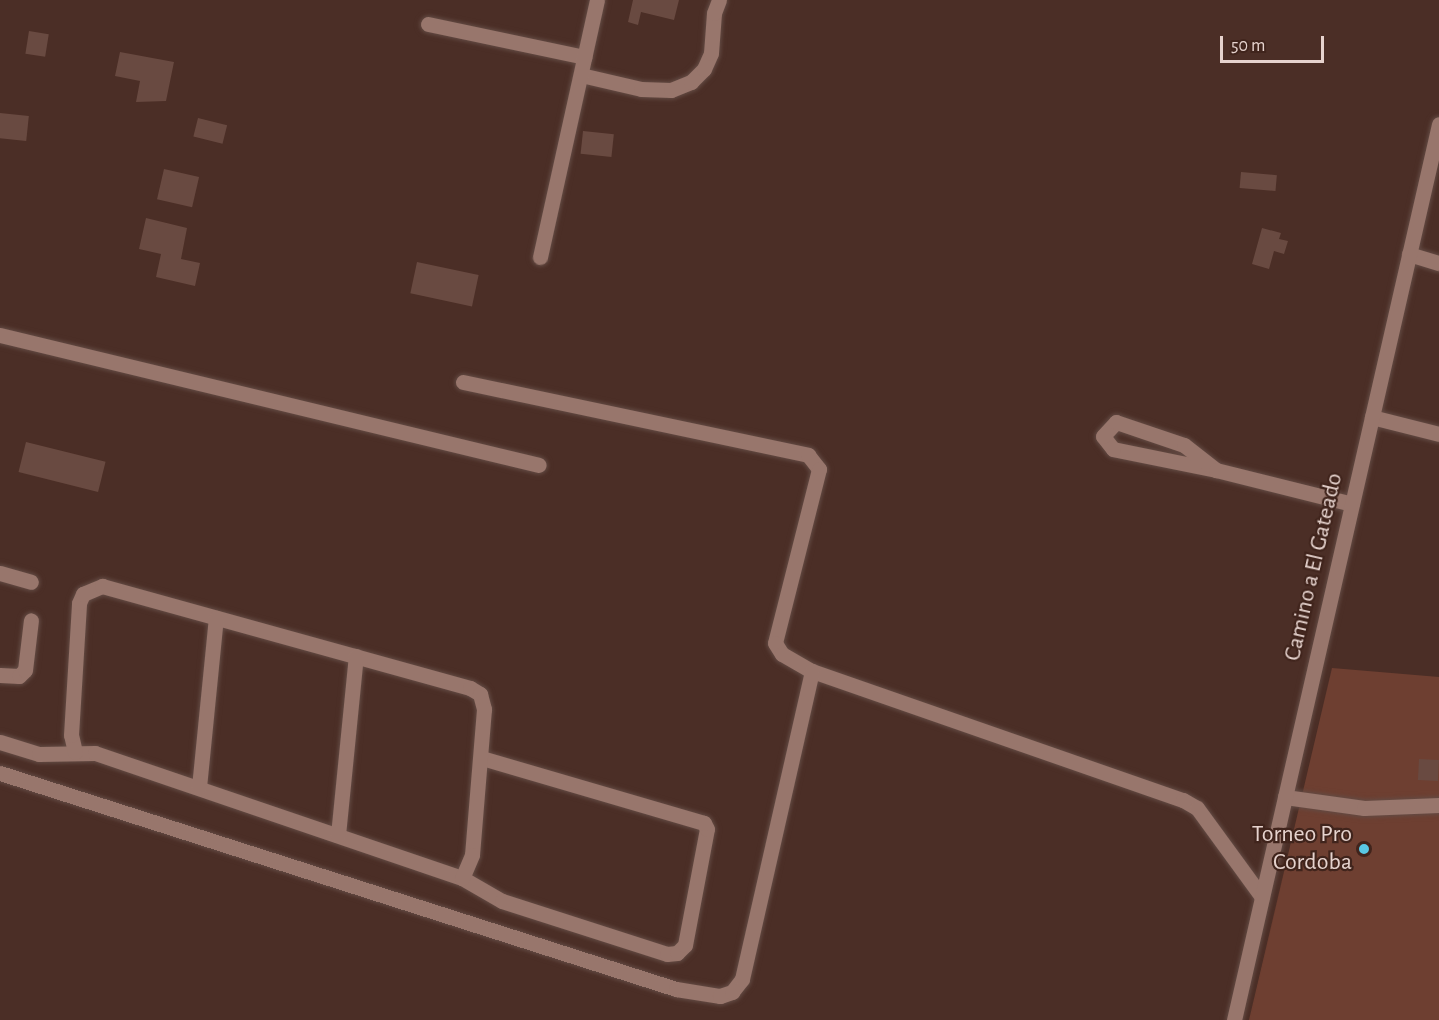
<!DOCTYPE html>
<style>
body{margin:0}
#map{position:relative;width:1439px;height:1020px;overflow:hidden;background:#4b2e26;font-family:"Alegreya Sans",sans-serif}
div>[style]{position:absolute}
.green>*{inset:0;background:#6e3f31}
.building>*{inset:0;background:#694a41;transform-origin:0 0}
.roads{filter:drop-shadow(0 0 2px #634b44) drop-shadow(0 0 2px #634b44)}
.minor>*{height:15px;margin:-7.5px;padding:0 7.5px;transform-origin:7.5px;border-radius:7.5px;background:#98766c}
.dots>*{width:16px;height:16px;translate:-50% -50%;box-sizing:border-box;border:3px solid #40241c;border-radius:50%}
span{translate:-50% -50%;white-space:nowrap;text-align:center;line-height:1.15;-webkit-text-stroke:4.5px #40241c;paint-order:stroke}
.street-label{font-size:24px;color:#e6d3ce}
.poi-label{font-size:24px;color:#e6d3ce}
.right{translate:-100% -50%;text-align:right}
.scale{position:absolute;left:1220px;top:36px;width:104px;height:27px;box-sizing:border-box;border:3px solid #e6d3ce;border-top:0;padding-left:8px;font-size:18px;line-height:21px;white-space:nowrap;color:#e6d3ce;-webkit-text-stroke:4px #40241c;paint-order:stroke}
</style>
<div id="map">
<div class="green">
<i style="clip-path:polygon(1332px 668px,1439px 677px,1439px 1020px,1249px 1020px)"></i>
</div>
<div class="building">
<i style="clip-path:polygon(633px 0,679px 0,674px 20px,641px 12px,638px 25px,628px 22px)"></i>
<i style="left:29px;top:31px;width:20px;height:23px;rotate:9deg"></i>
<i style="clip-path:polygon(120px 52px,174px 62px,166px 101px,136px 102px,140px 81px,115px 76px)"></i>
<i style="left:0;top:113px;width:29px;height:25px;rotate:6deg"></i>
<i style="left:198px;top:118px;width:30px;height:19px;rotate:14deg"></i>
<i style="left:583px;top:131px;width:31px;height:23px;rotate:6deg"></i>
<i style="left:164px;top:169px;width:36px;height:31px;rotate:13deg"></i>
<i style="left:1241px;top:172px;width:36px;height:16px;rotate:5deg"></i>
<i style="clip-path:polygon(146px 218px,187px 228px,181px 259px,200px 263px,195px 286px,156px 277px,161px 254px,139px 249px)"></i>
<i style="clip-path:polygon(1262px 228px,1281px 233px,1279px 239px,1288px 241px,1284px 254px,1274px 251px,1269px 269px,1252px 264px)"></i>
<i style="left:417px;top:262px;width:63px;height:32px;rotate:12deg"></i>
<i style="left:26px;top:442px;width:82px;height:31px;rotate:14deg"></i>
<i style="left:1419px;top:759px;width:20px;height:21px;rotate:3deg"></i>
</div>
<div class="roads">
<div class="minor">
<i style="left:428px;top:24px;width:160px;rotate:11.9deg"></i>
<i style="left:581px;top:75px;width:62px;rotate:13.1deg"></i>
<i style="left:641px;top:89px;width:30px;rotate:2deg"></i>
<i style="left:671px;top:90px;width:22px;rotate:-22deg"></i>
<i style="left:691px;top:82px;width:18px;rotate:-45deg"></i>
<i style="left:704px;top:69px;width:17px;rotate:-66deg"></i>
<i style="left:711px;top:53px;width:40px;rotate:-85.7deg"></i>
<i style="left:714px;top:13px;width:14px;rotate:-69deg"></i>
<i style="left:1409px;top:254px;width:31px;rotate:17deg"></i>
<i style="left:540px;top:257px;width:263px;rotate:-77.5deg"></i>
<i style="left:0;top:335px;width:554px;rotate:13.56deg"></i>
<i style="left:463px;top:382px;width:353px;rotate:11.9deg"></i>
<i style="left:808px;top:455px;width:18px;rotate:52deg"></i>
<i style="left:819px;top:469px;width:179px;rotate:104.2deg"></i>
<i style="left:775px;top:643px;width:13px;rotate:58deg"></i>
<i style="left:782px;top:654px;width:34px;rotate:30deg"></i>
<i style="left:812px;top:671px;width:393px;rotate:19.2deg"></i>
<i style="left:1183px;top:800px;width:16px;rotate:30deg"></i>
<i style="left:1197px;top:808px;width:110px;rotate:53.9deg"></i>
<i style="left:1372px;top:417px;width:69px;rotate:14.2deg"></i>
<i style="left:1216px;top:470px;width:105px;rotate:-168.5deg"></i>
<i style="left:1113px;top:449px;width:16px;rotate:-128deg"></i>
<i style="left:1103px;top:436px;width:19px;rotate:-47deg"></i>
<i style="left:1116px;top:422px;width:72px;rotate:18.7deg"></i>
<i style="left:1184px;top:445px;width:41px;rotate:38deg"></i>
<i style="left:1216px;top:470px;width:140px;rotate:14deg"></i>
<i style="left:0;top:573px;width:32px;rotate:16deg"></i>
<i style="left:0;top:675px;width:19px;rotate:3deg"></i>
<i style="left:19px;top:676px;width:8px;rotate:-45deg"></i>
<i style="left:25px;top:670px;width:50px;rotate:-83.2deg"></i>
<i style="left:0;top:742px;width:41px;rotate:17.1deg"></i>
<i style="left:39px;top:754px;width:56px;rotate:-1deg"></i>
<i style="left:95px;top:753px;width:388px;rotate:18.8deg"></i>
<i style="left:462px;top:878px;width:46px;rotate:29.9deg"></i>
<i style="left:502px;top:901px;width:173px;rotate:17.8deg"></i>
<i style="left:667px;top:954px;width:10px;rotate:-6deg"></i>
<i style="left:677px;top:953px;width:11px;rotate:-45deg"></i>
<i style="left:685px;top:945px;width:118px;rotate:-79.3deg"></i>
<i style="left:707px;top:829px;width:7px;rotate:-117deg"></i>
<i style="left:704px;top:823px;width:232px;rotate:-163.7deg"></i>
<i style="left:75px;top:752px;width:17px;rotate:-103deg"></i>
<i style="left:71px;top:735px;width:132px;rotate:-86.5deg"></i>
<i style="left:79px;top:603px;width:10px;rotate:-66deg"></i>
<i style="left:83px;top:594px;width:21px;rotate:-23deg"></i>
<i style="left:102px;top:586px;width:382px;rotate:15.5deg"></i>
<i style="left:470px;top:688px;width:12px;rotate:31deg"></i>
<i style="left:480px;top:694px;width:16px;rotate:75deg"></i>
<i style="left:484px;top:709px;width:146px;rotate:94.7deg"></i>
<i style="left:472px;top:855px;width:25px;rotate:113deg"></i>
<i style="left:0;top:773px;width:710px;rotate:17.72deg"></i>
<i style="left:676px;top:989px;width:45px;rotate:9deg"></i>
<i style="left:720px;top:996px;width:13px;rotate:-18deg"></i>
<i style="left:732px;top:992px;width:16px;rotate:-52deg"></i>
<i style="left:742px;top:979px;width:316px;rotate:-77.2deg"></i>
<i style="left:199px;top:787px;width:170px;rotate:-84.3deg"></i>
<i style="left:1285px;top:797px;width:80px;rotate:7.9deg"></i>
<i style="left:1364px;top:808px;width:75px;rotate:-2.3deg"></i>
<i style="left:338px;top:835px;width:180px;rotate:-84.3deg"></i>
<i style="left:1234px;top:1020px;width:919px;rotate:-77.11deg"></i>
</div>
</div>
<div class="dots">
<i style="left:1364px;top:849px;background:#59c8e4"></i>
</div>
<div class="street-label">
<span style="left:1314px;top:567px;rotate:-77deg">Camino a El Gateado</span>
</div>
<div class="poi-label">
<span class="right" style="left:1352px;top:849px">Torneo Pro<br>Cordoba</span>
</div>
<div class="scale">50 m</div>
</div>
